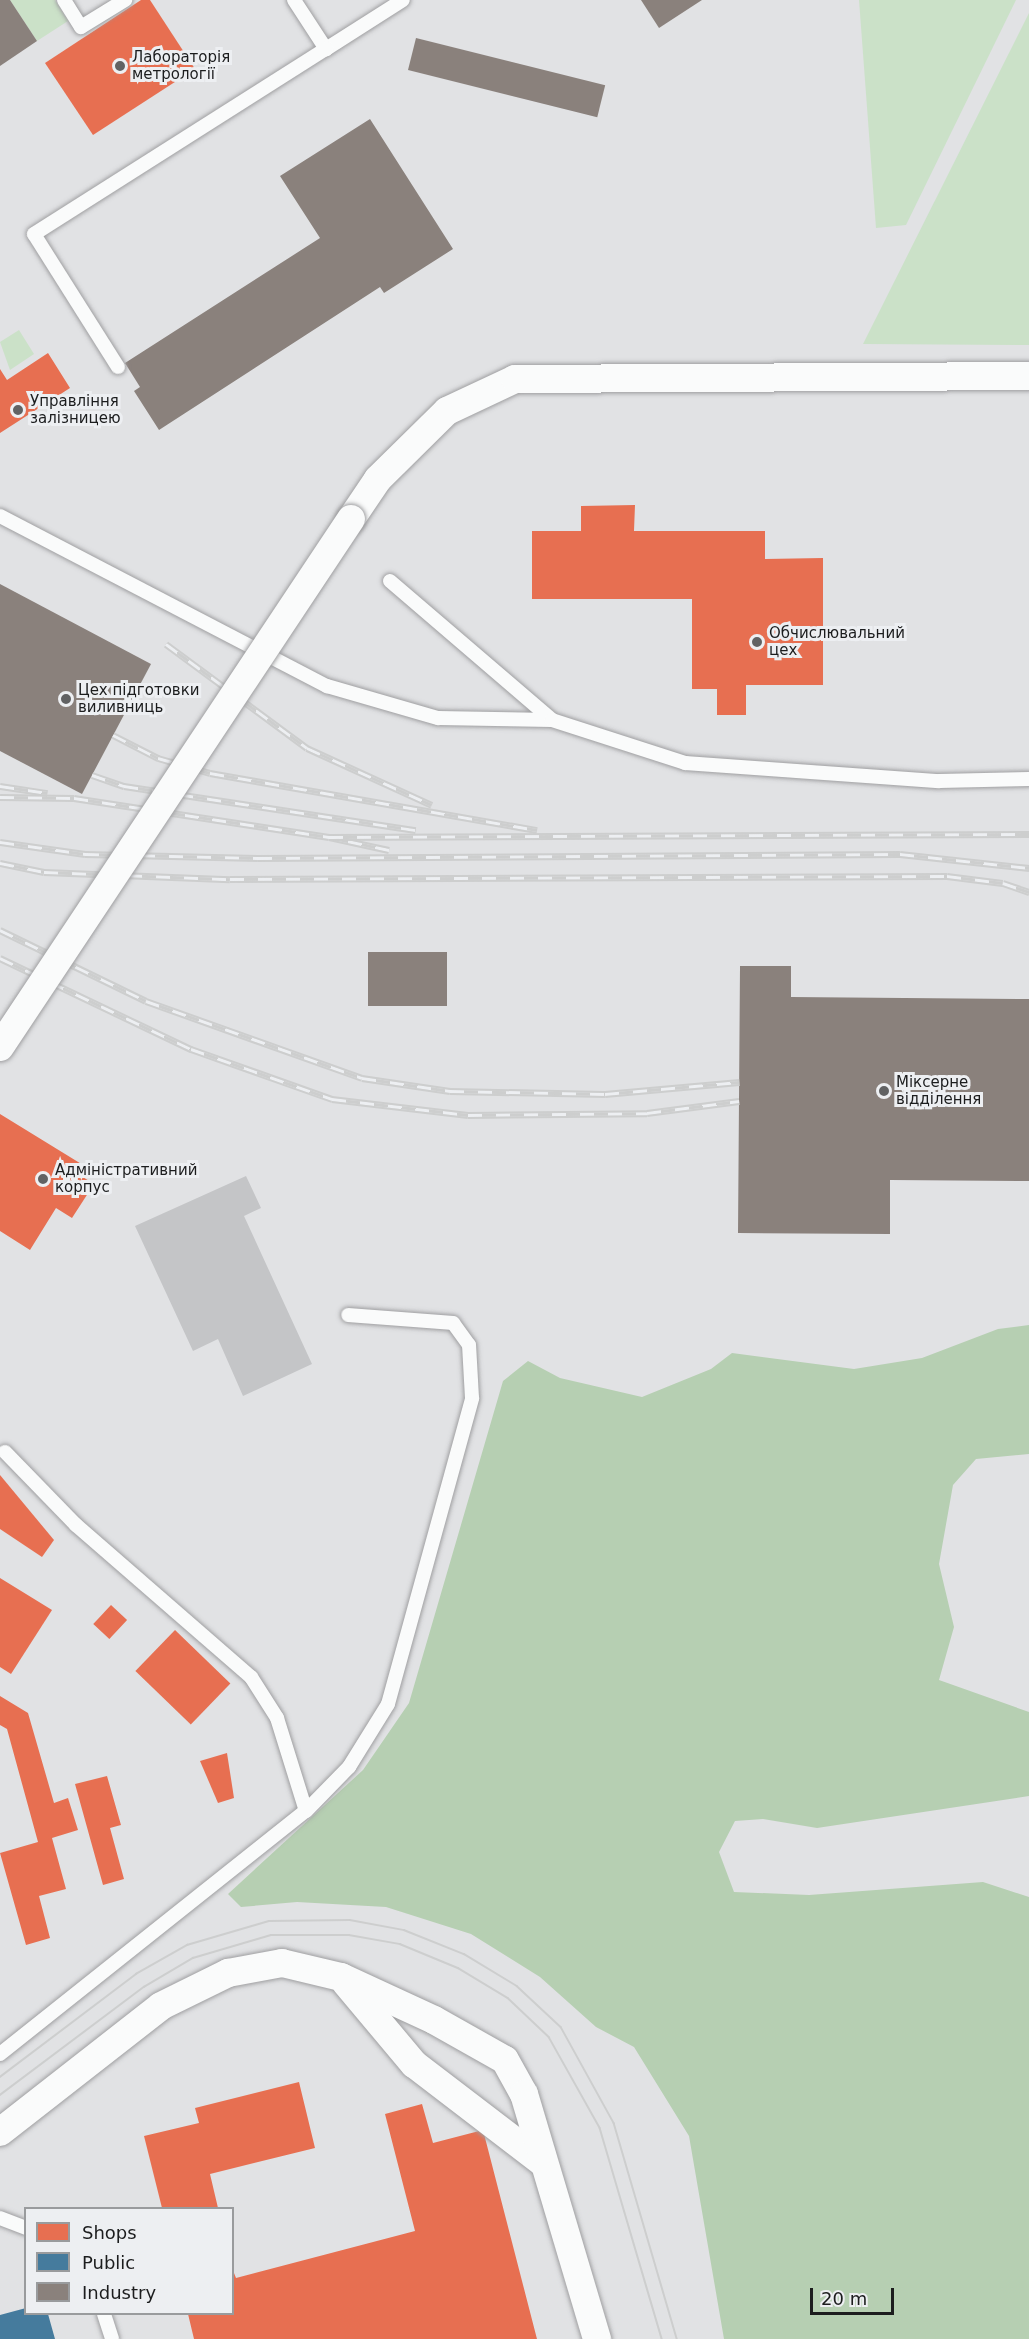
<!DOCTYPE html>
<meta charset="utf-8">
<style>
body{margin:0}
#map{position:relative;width:1029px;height:2339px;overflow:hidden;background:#e1e2e4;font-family:"DejaVu Sans",sans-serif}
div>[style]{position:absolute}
.green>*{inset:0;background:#cbe1c8}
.forest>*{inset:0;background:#b6cfb2}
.shops>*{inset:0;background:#e76f51;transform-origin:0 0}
.public>*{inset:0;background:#457b9d}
.industry>*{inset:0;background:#8a817c;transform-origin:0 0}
.building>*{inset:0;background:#c4c5c7}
.roads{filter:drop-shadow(0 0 2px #9f9fa1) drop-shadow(0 0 2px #9f9fa1)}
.lane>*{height:14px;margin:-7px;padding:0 7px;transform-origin:7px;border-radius:7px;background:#fafbfb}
.street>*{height:28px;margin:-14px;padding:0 14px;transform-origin:14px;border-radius:14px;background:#fafbfb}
.tram>*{height:1.5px;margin:-0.75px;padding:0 0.75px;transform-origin:0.75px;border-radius:0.75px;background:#cdcece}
.rail>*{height:7px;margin-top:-3.5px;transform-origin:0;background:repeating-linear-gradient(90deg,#edeff2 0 14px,#cdcece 0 28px);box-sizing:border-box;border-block:2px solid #cdcece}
.bridges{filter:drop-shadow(0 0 2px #9f9fa1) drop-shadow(0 0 2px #9f9fa1)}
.street-bridge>*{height:28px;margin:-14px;padding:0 14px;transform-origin:14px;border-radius:14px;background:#fafbfb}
.dots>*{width:16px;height:16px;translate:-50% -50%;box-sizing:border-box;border:3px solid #edeff2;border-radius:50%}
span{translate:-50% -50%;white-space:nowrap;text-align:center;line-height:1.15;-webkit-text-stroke:6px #edeff2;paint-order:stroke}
.poi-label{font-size:15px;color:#1c1d1e}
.left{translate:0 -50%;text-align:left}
.legend{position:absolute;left:24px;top:2207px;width:210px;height:108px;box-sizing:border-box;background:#edeff2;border:2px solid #999b9d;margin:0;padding:8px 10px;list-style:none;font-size:18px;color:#1c1d1e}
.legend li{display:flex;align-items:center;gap:12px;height:30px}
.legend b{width:30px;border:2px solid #999b9d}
.scale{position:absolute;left:810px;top:2288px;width:84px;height:27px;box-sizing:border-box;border:3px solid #1c1d1e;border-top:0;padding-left:8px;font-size:18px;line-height:21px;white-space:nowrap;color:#1c1d1e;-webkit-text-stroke:4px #edeff2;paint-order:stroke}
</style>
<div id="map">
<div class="green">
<i style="clip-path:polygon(10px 0,55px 0,68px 21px,37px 41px)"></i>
<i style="clip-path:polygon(859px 0,1016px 0,906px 225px,876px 228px)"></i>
<i style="clip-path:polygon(1029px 13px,1029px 345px,863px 344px)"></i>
<i style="clip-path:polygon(19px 330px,34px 354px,10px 370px,0 342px)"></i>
</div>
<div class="forest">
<i style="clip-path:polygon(1029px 1325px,1029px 1454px,976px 1459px,953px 1485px,939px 1564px,954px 1627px,939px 1680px,1029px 1712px,1029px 1796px,817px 1828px,763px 1819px,735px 1821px,719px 1852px,734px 1892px,809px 1895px,983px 1882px,1029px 1897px,1029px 2339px,724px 2339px,689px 2136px,634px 2047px,596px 2027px,540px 1977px,471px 1934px,386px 1907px,297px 1902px,241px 1907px,228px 1894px,363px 1770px,409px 1703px,503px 1381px,528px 1361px,560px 1378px,642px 1397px,711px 1369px,732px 1353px,854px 1369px,922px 1358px,998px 1329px)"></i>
</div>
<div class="shops">
<i style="clip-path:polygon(141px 0,150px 0,195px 69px,93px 135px,45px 63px)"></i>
<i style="clip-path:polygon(48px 353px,70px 388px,0 433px,0 369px,7px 380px)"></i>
<i style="clip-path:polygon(635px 505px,634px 531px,765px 531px,765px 559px,823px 558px,823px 685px,746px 685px,746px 715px,717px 715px,717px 689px,692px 689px,692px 599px,532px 599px,532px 531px,581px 531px,581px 506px)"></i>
<i style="clip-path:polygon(0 1114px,83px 1165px,78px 1174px,94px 1184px,72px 1218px,56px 1208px,30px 1250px,0 1231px)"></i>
<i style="clip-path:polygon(0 1475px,54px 1540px,42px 1557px,0 1529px)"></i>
<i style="clip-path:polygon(0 1578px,52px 1610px,11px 1674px,0 1667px)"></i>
<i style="left:111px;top:1605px;width:22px;height:26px;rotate:43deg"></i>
<i style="left:175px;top:1630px;width:77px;height:57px;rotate:44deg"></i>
<i style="clip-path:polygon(0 1696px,28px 1713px,54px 1803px,68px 1798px,78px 1830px,52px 1838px,66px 1889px,39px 1896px,50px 1938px,26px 1945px,0 1853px,38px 1842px,7px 1729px,0 1725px)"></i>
<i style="clip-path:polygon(227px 1753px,234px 1798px,218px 1803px,200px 1761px)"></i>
<i style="clip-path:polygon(107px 1776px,121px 1825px,110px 1828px,124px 1879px,103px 1885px,75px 1784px)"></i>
<i style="clip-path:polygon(299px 2082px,315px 2148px,210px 2174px,218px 2208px,162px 2208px,144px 2136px,199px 2123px,195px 2108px)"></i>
<i style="clip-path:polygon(422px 2104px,433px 2143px,483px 2130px,537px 2339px,194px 2339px,188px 2314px,232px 2314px,232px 2268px,236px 2278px,415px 2231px,385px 2114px)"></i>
</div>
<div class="public">
<i style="clip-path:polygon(26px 2308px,26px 2314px,48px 2314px,55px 2339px,0 2339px,0 2315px)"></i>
</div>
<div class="industry">
<i style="clip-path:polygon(0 0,10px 0,37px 41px,0 66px)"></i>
<i style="clip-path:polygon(641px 0,702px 0,659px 28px)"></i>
<i style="left:416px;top:38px;width:195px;height:33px;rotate:14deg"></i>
<i style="clip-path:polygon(370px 119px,453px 249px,384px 293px,380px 287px,159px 430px,134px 391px,140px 387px,125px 363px,320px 238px,280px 176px)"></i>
<i style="clip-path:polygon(0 584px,151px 664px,82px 794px,0 751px)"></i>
<i style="left:368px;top:952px;width:79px;height:54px"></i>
<i style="clip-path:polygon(740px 966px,791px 966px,791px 997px,1029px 999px,1029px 1181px,890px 1180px,890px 1234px,738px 1233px)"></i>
</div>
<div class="building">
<i style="clip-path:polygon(246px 1176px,261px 1208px,244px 1216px,312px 1364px,243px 1396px,218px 1339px,193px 1351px,135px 1226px)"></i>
</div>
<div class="roads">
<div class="lane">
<i style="left:64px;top:0;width:32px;rotate:58deg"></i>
<i style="left:81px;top:27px;width:52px;rotate:-31.5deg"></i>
<i style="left:294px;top:0;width:59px;rotate:56.9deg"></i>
<i style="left:326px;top:49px;width:91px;rotate:-32.5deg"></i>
<i style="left:118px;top:367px;width:157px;rotate:-122.3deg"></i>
<i style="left:34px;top:234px;width:346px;rotate:-32.4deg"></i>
<i style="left:0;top:516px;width:369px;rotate:27.5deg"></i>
<i style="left:327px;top:686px;width:116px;rotate:16.1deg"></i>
<i style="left:438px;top:718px;width:114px;rotate:1deg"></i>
<i style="left:390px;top:581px;width:213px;rotate:40.6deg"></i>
<i style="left:552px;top:720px;width:140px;rotate:17.9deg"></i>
<i style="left:685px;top:763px;width:255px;rotate:4.1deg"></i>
<i style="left:939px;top:781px;width:90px;rotate:-1.3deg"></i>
<i style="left:5px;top:1452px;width:102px;rotate:45.8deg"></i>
<i style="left:76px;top:1525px;width:232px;rotate:41deg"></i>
<i style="left:251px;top:1677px;width:49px;rotate:57.6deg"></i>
<i style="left:277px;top:1718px;width:97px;rotate:72.7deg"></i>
<i style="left:0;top:2054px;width:391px;rotate:-38.5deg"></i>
<i style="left:306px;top:1811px;width:62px;rotate:-45.7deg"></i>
<i style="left:349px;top:1767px;width:74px;rotate:-58.2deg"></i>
<i style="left:388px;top:1704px;width:317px;rotate:-74.6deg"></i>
<i style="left:472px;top:1398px;width:53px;rotate:-93.2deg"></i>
<i style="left:469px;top:1345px;width:27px;rotate:-126deg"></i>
<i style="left:453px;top:1323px;width:105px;rotate:-175.6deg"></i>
<i style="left:0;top:2218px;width:28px;rotate:21deg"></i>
<i style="left:104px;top:2314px;width:26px;rotate:72deg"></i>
</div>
<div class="street">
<i style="left:351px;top:519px;width:48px;rotate:-56deg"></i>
<i style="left:378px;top:479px;width:97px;rotate:-44.6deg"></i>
<i style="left:447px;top:411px;width:75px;rotate:-25.2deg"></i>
<i style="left:515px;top:379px;width:514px;rotate:-0.33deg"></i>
<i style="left:346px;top:1983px;width:106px;rotate:50deg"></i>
<i style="left:414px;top:2064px;width:161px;rotate:37.4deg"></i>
<i style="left:0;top:2132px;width:204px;rotate:-38deg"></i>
<i style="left:161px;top:2006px;width:75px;rotate:-26.2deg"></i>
<i style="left:228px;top:1973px;width:55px;rotate:-10.5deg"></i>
<i style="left:282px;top:1963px;width:61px;rotate:13.3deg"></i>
<i style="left:341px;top:1977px;width:102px;rotate:24.8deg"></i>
<i style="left:434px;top:2020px;width:81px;rotate:29.4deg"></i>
<i style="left:505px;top:2060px;width:39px;rotate:61deg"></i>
<i style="left:524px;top:2094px;width:256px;rotate:73.4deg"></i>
</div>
</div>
<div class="tram">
<i style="left:0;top:2077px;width:171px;rotate:-37.1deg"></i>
<i style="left:136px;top:1974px;width:59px;rotate:-29.6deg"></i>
<i style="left:187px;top:1945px;width:85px;rotate:-16.3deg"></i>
<i style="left:269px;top:1921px;width:81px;rotate:-0.7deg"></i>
<i style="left:350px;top:1920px;width:55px;rotate:10.5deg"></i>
<i style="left:404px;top:1930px;width:65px;rotate:21.8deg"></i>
<i style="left:464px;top:1954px;width:62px;rotate:31.1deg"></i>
<i style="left:517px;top:1986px;width:60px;rotate:43deg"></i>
<i style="left:561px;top:2027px;width:110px;rotate:61.1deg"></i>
<i style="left:614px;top:2123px;width:225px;rotate:73.7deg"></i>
<i style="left:0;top:2095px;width:180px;rotate:-36.9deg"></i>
<i style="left:144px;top:1987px;width:57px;rotate:-30.6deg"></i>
<i style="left:193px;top:1958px;width:81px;rotate:-16.4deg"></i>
<i style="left:271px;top:1935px;width:78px"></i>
<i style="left:349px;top:1935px;width:52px;rotate:10deg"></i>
<i style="left:400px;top:1944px;width:63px;rotate:22.5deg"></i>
<i style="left:458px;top:1968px;width:58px;rotate:31deg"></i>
<i style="left:508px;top:1998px;width:57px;rotate:43.6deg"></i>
<i style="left:549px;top:2037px;width:104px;rotate:60.7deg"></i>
<i style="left:600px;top:2128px;width:220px;rotate:73.6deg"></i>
</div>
<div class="rail">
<i style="left:166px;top:644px;width:175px;rotate:36.4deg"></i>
<i style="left:307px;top:748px;width:137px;rotate:24.5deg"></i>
<i style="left:113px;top:735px;width:51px;rotate:27.1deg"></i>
<i style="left:158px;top:758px;width:54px;rotate:16.1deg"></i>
<i style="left:210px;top:773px;width:332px;rotate:9.9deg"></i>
<i style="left:92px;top:775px;width:34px;rotate:19deg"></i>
<i style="left:124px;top:786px;width:295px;rotate:8.6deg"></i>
<i style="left:0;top:786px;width:48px;rotate:8.5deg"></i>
<i style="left:0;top:797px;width:74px;rotate:0.8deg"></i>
<i style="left:74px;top:798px;width:258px;rotate:8.7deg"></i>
<i style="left:0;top:842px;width:86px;rotate:8deg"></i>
<i style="left:85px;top:854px;width:173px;rotate:1.3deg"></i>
<i style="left:258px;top:858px;width:642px;rotate:-0.36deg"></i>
<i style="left:900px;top:854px;width:130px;rotate:6.2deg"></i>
<i style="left:389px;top:850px;width:61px;rotate:-167.8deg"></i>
<i style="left:329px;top:837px;width:700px;rotate:-0.25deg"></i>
<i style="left:0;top:863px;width:45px;rotate:11.6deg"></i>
<i style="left:44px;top:872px;width:186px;rotate:2.2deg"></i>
<i style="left:230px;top:879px;width:717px;rotate:-0.24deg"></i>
<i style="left:947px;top:876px;width:56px;rotate:7.1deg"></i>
<i style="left:1003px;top:883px;width:28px;rotate:19deg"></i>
<i style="left:0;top:930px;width:162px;rotate:25.9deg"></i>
<i style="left:146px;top:1001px;width:229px;rotate:19.6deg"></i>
<i style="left:362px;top:1078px;width:89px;rotate:8.4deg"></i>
<i style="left:450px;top:1091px;width:155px;rotate:1.1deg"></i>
<i style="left:605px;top:1094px;width:135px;rotate:-5.1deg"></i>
<i style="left:0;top:958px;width:212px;rotate:25.5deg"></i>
<i style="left:191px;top:1049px;width:150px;rotate:19.5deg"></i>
<i style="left:332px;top:1099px;width:137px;rotate:6.7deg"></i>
<i style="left:468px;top:1115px;width:179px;rotate:-0.6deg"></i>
<i style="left:647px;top:1113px;width:93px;rotate:-7.4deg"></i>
</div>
<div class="bridges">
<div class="street-bridge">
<i style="left:0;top:1047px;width:634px;rotate:-56.39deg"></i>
</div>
</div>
<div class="dots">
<i style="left:120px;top:66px;background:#616263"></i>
<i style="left:18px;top:410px;background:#616263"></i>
<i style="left:757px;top:642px;background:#616263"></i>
<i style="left:66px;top:699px;background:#616263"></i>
<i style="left:884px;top:1091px;background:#616263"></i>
<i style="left:43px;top:1179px;background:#616263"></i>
</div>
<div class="poi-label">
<span class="left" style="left:132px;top:66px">Лабораторія<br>метрології</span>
<span class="left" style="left:30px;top:410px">Управління<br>залізницею</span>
<span class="left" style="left:769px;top:642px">Обчислювальний<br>цех</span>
<span class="left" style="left:78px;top:699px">Цех підготовки<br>виливниць</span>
<span class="left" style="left:896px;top:1091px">Міксерне<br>відділення</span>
<span class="left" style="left:55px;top:1179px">Адміністративний<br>корпус</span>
</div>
<ul class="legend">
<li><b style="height:16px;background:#e76f51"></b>Shops</li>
<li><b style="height:16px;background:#457b9d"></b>Public</li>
<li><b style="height:16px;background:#8a817c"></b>Industry</li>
</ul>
<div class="scale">20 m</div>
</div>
